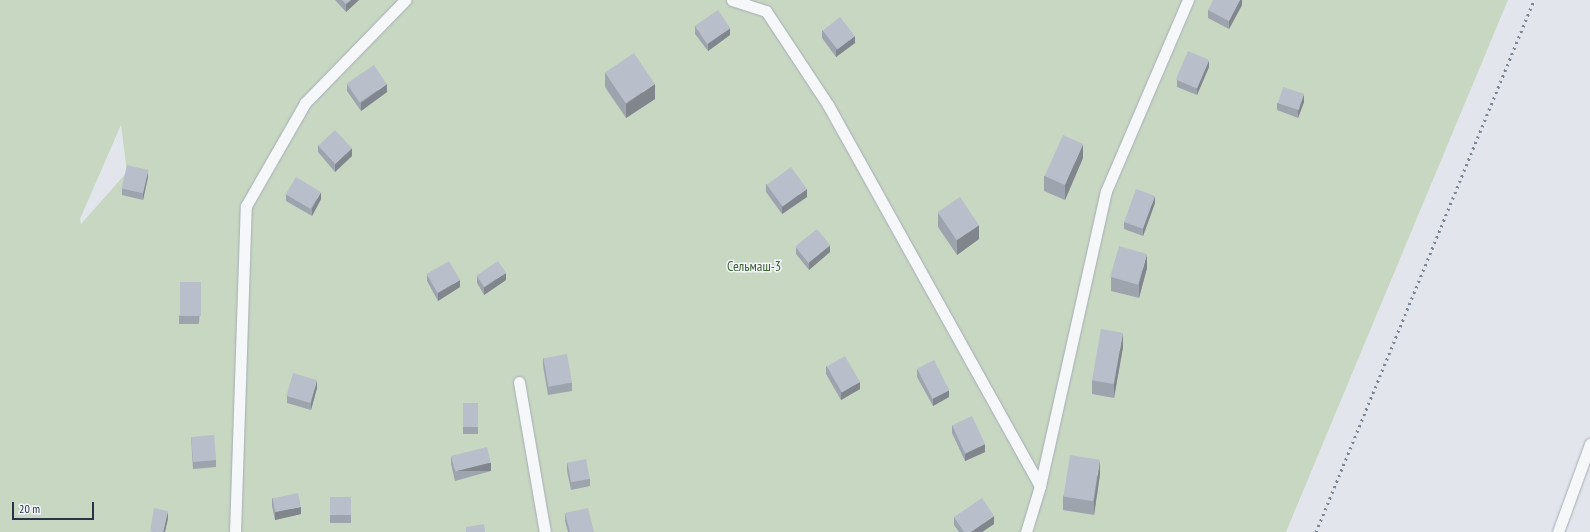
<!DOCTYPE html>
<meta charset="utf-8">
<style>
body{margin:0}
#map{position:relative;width:1590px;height:532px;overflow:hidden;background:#e2e6ec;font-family:"PT Sans Narrow",sans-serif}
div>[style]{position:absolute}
.green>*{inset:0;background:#c8d7c2}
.roads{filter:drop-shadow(0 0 1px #a6adb7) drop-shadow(0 0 1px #a6adb7)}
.service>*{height:11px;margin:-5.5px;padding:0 5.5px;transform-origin:5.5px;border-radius:5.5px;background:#f5f7f9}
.rail>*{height:3px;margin-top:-1.5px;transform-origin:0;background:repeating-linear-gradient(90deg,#798697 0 2px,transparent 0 6px)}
.wall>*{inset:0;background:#9ea4ae;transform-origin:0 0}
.shaded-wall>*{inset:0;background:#81868d;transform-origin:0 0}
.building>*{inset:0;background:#b8bfca;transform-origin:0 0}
span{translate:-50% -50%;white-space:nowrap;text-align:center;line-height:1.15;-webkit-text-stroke:3px #f2f5f9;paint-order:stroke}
.park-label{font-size:14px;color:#3e6333}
.scale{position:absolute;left:12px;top:502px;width:82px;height:18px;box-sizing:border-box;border:2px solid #283446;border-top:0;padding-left:5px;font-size:12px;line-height:14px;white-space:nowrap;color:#283446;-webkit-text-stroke:3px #f2f5f9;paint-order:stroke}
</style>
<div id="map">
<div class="green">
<i style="clip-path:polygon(evenodd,0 0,1508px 0,1286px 532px,0 532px,0 0,121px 125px,127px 172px,81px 224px,80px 219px,121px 125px)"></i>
</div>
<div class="roads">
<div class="service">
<i style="left:732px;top:0;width:36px;rotate:18deg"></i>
<i style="left:766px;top:11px;width:113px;rotate:56.6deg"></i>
<i style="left:828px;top:105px;width:436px;rotate:60.9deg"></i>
<i style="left:519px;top:382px;width:152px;rotate:80.2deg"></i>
<i style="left:235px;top:532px;width:326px;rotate:-88.1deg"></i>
<i style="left:246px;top:206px;width:119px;rotate:-60.2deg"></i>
<i style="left:305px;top:103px;width:144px;rotate:-45.8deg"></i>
<i style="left:1026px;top:532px;width:48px;rotate:-73.1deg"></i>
<i style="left:1040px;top:486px;width:302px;rotate:-77.4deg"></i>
<i style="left:1106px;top:191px;width:208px;rotate:-66.8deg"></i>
<i style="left:1558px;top:532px;width:94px;rotate:-70deg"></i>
</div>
</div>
<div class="rail">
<i style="left:1316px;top:532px;width:575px;rotate:-67.72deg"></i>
</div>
<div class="wall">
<i style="clip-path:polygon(335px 0,359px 0,346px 12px)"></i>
<i style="clip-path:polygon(1242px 0,1242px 5px,1229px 29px,1208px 18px,1208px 10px)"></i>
<i style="clip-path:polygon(695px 26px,730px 35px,708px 51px,695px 34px)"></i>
<i style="clip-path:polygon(822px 30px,855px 43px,836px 57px,822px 38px)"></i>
<i style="clip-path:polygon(1209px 67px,1197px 95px,1177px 87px,1177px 80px)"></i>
<i style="clip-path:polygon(605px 72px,655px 99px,626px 118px,605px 87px)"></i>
<i style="clip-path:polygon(347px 84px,387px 92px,361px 111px,347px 91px)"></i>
<i style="clip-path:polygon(1304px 102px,1298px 118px,1277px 110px,1277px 103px)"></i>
<i style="clip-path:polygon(318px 145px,352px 156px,335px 172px,318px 152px)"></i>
<i style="clip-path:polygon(1083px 158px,1065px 200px,1044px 191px,1044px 176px)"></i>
<i style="clip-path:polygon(148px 177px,143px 200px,122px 195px,122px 188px)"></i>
<i style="clip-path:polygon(766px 184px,807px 197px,782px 214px,766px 192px)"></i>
<i style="clip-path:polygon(286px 194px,321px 199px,312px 216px,286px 201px)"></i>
<i style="clip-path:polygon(1155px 203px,1143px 236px,1124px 229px,1124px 222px)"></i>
<i style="clip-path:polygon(938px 213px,979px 239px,957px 255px,938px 227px)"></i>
<i style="clip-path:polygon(796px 247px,830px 252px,809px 270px,796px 254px)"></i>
<i style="clip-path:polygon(1147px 268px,1139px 298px,1111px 291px,1111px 277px)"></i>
<i style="clip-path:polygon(427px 274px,460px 287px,438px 301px,427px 281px)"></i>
<i style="clip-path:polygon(477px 276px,506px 280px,484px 295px,477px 283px)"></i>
<i style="clip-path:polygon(201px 290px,199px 324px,179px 324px,179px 316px)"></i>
<i style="clip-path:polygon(1123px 347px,1114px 398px,1092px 394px,1092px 380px)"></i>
<i style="clip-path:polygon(543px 358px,572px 383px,572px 391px,548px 395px,543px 366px)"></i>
<i style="clip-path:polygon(826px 366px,860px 389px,841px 400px,826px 374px)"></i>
<i style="clip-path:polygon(917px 369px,949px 397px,933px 406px,917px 377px)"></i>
<i style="clip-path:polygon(317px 388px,311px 410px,287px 403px,287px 396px)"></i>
<i style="left:463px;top:403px;width:15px;height:31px"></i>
<i style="clip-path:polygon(952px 425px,985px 452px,965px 461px,952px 433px)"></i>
<i style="clip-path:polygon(191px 437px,216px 460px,216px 467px,193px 469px)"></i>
<i style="clip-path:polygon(451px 456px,491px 471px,455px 481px,451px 464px)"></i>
<i style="clip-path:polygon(567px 463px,590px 479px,590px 486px,571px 490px,567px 471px)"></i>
<i style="clip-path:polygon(1100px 474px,1094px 515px,1063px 510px,1063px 496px)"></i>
<i style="left:330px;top:497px;width:21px;height:26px"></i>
<i style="clip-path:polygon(272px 498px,301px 514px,275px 520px,272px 506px)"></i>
<i style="clip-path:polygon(565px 513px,594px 532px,568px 532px,565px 521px)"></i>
<i style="clip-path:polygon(954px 517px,994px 524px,982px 532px,959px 532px,954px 525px)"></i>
</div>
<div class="shaded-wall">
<i style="clip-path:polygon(351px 0,359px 0,346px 12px,346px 4px)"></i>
<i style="clip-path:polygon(1240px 0,1242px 0,1242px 5px,1229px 29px,1229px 21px)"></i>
<i style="clip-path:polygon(730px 28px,730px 35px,708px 51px,708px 44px)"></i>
<i style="clip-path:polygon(855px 36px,855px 43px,836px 57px,836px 50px)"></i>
<i style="clip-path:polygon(1209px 60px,1209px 67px,1197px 95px,1197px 88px)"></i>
<i style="clip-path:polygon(387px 84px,387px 92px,361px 111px,361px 103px)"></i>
<i style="clip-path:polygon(655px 84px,655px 99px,626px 118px,626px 104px)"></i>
<i style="clip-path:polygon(1304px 94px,1304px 102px,1298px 118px,1298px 111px)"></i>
<i style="clip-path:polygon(1083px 144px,1083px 158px,1065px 200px,1065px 185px)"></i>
<i style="clip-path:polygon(352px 148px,352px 156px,335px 172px,335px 164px)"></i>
<i style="clip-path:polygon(148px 170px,148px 177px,143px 200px,143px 193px)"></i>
<i style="clip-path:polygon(807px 189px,807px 197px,782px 214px,782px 207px)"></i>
<i style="clip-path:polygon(321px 192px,321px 199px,312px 216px,312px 209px)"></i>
<i style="clip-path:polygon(1155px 196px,1155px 203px,1143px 236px,1143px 229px)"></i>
<i style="clip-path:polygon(979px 225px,979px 239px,957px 255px,957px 240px)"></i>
<i style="clip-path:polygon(830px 245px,830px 252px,809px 270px,809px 262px)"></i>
<i style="clip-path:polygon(1147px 254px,1147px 268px,1139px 298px,1139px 284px)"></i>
<i style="clip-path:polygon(506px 273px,506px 280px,484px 295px,484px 287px)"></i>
<i style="clip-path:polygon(460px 280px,460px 287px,438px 301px,438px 293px)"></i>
<i style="clip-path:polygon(1123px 333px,1123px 347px,1114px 398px,1114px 384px)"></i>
<i style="clip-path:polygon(317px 380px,317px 388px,311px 410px,311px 403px)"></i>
<i style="clip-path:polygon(860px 382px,860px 389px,841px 400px,841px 392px)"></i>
<i style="clip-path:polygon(949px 390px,949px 397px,933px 406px,933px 398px)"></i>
<i style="clip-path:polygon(985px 444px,985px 452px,965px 461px,965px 454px)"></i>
<i style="clip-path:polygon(1100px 460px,1100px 474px,1094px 515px,1094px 501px)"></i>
<i style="left:491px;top:463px;width:8px;height:37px;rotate:90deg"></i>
<i style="clip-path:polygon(301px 507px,301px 514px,275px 520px,275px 512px)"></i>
<i style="clip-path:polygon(168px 511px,168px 519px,165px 532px,163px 532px)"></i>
<i style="clip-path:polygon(994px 516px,994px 524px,982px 532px,971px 532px)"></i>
</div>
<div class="building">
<i style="clip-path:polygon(342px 0,351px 0,346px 4px)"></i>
<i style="clip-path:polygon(1213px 0,1240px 0,1229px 21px,1208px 10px)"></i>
<i style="left:718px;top:10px;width:22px;height:28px;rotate:56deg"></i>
<i style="left:840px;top:17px;width:24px;height:22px;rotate:52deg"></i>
<i style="left:1188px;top:51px;width:23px;height:31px;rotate:23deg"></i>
<i style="left:634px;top:53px;width:37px;height:35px;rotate:56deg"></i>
<i style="left:374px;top:65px;width:23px;height:33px;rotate:56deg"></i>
<i style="left:1283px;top:87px;width:22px;height:17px;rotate:18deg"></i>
<i style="left:335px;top:130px;width:25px;height:23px;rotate:47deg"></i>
<i style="left:1063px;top:135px;width:22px;height:45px;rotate:24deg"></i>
<i style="left:127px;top:165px;width:22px;height:24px;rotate:13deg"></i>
<i style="left:791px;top:167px;width:27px;height:30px;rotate:54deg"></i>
<i style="left:296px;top:177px;width:29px;height:20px;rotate:31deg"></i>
<i style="left:1136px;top:189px;width:20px;height:35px;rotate:20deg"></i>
<i style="left:960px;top:197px;width:34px;height:27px;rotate:56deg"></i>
<i style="left:817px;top:229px;width:21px;height:28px;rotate:51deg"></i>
<i style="left:1119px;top:246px;width:29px;height:32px;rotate:16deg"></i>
<i style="left:449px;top:261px;width:22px;height:26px;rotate:60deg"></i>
<i style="left:498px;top:261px;width:14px;height:26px;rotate:56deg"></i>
<i style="left:180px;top:282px;width:21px;height:34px"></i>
<i style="left:1101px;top:329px;width:22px;height:52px;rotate:10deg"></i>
<i style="left:567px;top:354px;width:29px;height:24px;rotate:80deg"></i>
<i style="left:845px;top:356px;width:30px;height:21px;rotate:60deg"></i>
<i style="left:934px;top:360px;width:34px;height:19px;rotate:63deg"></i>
<i style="left:293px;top:373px;width:25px;height:24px;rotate:16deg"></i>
<i style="left:463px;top:403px;width:15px;height:24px"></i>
<i style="left:972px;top:416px;width:31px;height:22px;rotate:65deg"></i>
<i style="left:214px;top:435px;width:25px;height:23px;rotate:85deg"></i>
<i style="left:487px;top:447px;width:16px;height:37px;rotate:76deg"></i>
<i style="left:1070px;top:455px;width:30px;height:42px;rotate:9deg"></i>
<i style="left:586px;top:459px;width:20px;height:19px;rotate:79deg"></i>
<i style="left:298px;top:493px;width:14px;height:26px;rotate:78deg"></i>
<i style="left:330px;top:497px;width:21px;height:18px"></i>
<i style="clip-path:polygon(982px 498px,994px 516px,971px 532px,964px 532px,954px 517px)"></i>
<i style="clip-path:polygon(154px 508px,168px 511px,163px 532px,153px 532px,150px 531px)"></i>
<i style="clip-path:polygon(588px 508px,594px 532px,570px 532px,565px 513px)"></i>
<i style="clip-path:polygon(484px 524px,485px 532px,466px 532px,466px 527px)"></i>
</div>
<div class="park-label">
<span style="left:754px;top:266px">Сельмаш-3</span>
</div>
<div class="scale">20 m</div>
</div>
